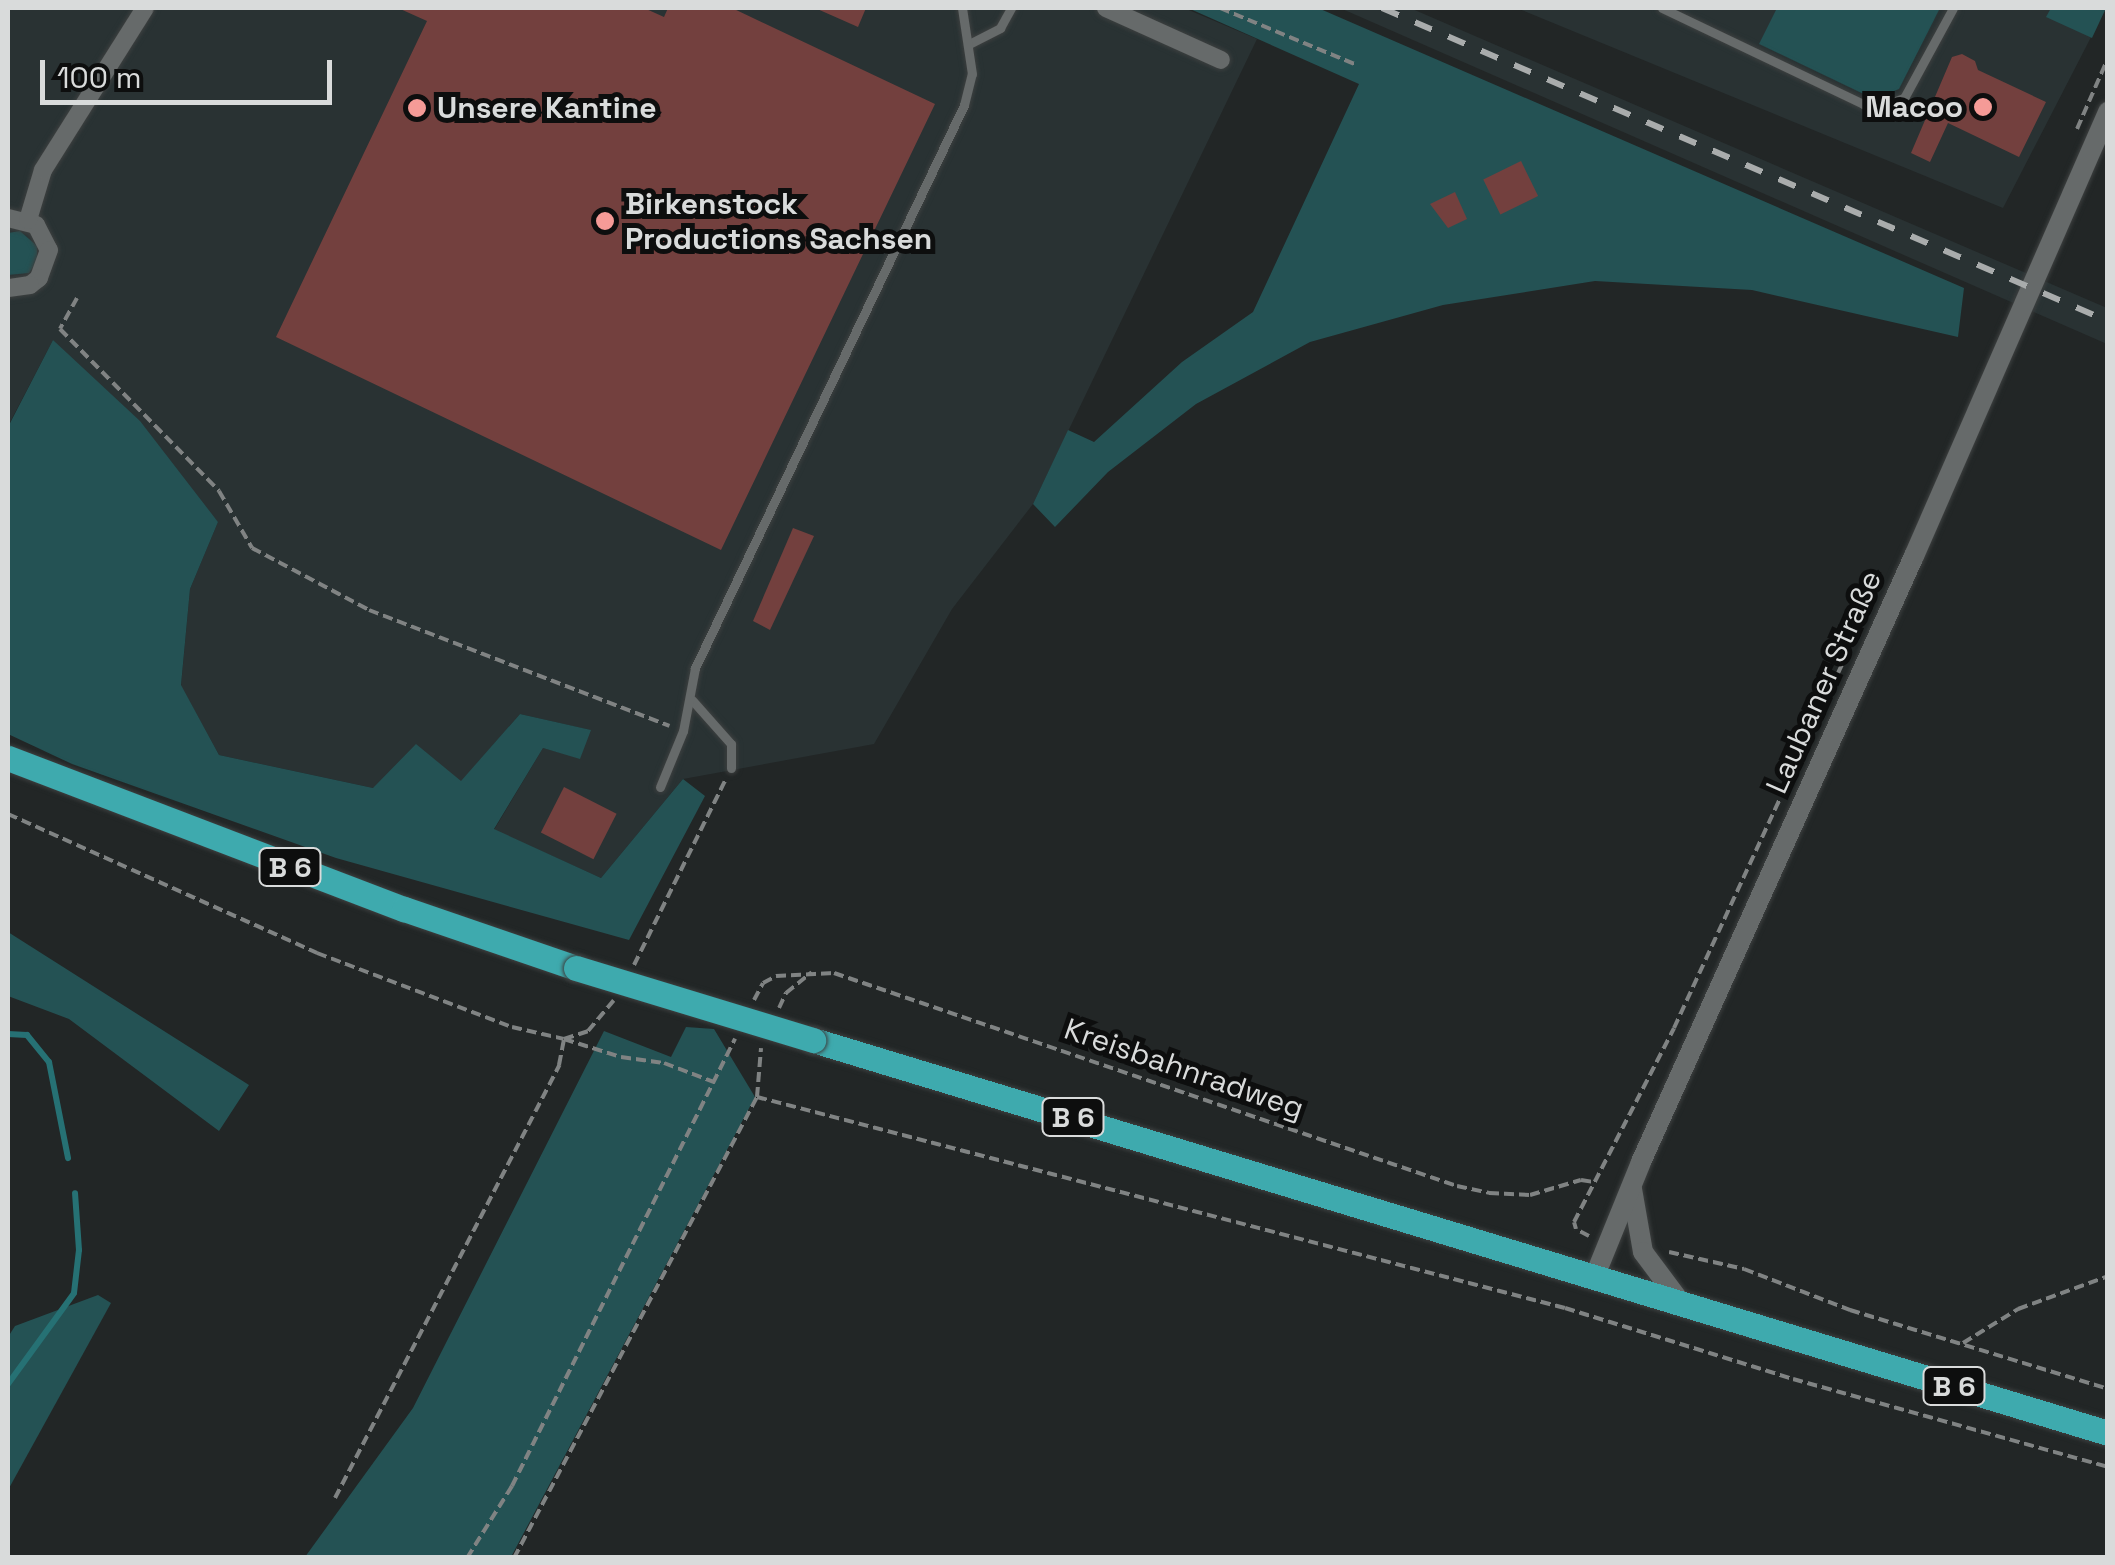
<!DOCTYPE html>
<meta charset="utf-8">
<style>
body{margin:0}
#map{position:relative;width:2115px;height:1565px;overflow:hidden;background:#222626;font-family:"Space Grotesk",sans-serif}
div>[style]{position:absolute}
.built>*{inset:0;background:#293233}
.green>*{inset:0;background:#245254}
.stream>*{height:6px;margin:-3px;padding:0 3px;transform-origin:3px;border-radius:3px;background:#267174}
.building>*{inset:0;background:#73403e;transform-origin:0 0}
.path>*{height:4px;margin-top:-2px;transform-origin:0;background:repeating-linear-gradient(90deg,#808383 0 10px,transparent 0 15px)}
.roads{filter:drop-shadow(0 0 2px #3d4040) drop-shadow(0 0 2px #3d4040)}
.service>*{height:9px;margin:-4.5px;padding:0 4.5px;transform-origin:4.5px;border-radius:4.5px;background:#666a6a}
.minor>*{height:18px;margin:-9px;padding:0 9px;transform-origin:9px;border-radius:9px;background:#666a6a}
.tertiary>*{height:20px;margin:-10px;padding:0 10px;transform-origin:10px;border-radius:10px;background:#666a6a}
.primary>*{height:25px;margin:-12.5px;padding:0 12.5px;transform-origin:12.5px;border-radius:12.5px;background:#3eaaae}
.rail>*{height:6px;margin-top:-3px;transform-origin:0;background:repeating-linear-gradient(90deg,#a9acac 0 18px,transparent 0 36px)}
.bridges{filter:drop-shadow(0 0 2px #3d4040) drop-shadow(0 0 2px #3d4040)}
.primary-bridge>*{height:25px;margin:-12.5px;padding:0 12.5px;transform-origin:12.5px;border-radius:12.5px;background:#3eaaae}
.dots>*{width:28px;height:28px;translate:-50% -50%;box-sizing:border-box;border:5px solid #0d0e0e;border-radius:50%}
span{translate:-50% -50%;white-space:nowrap;text-align:center;line-height:1.15;-webkit-text-stroke:10px #0d0e0e;paint-order:stroke}
.shield-label span{padding:2px 8px;background:#0d0e0e;border:2px solid;border-radius:8px;-webkit-text-stroke-width:0}
.shield-label{font-size:28px;color:#d9dbdb;font-weight:700}
.poi-label{font-size:30px;color:#d9dbdb;font-weight:700}
.right{translate:-100% -50%;text-align:right}
.left{translate:0 -50%;text-align:left}
.street-label{font-size:30px;color:#d9dbdb}
.frame{position:absolute;inset:0;border:10px solid #d9dbdb;pointer-events:none}
.scale{position:absolute;left:40px;top:60px;width:292px;height:45px;box-sizing:border-box;border:5px solid #d9dbdb;border-top:0;padding-left:12px;font-size:30px;line-height:35px;white-space:nowrap;color:#d9dbdb;-webkit-text-stroke:8px #0d0e0e;paint-order:stroke}
</style>
<div id="map">
<div class="built">
<i style="clip-path:polygon(8px 8px,1184px 8px,1257px 39px,1033px 504px,952px 609px,874px 744px,683px 779px,601px 878px,494px 830px,543px 748px,580px 758px,590px 730px,520px 714px,461px 782px,373px 788px,219px 755px,181px 686px,190px 589px,218px 522px,53px 340px,8px 426px)"></i>
<i style="clip-path:polygon(1340px 8px,1410px 8px,2107px 308px,2107px 344px)"></i>
<i style="clip-path:polygon(1517px 8px,2106px 8px,2003px 208px)"></i>
</div>
<div class="green">
<i style="clip-path:polygon(1188px 8px,1318px 8px,1964px 288px,1958px 337px,1752px 290px,1595px 281px,1443px 305px,1310px 342px,1196px 404px,1108px 472px,1055px 527px,1033px 504px,1068px 430px,1094px 442px,1182px 362px,1253px 312px,1359px 84px)"></i>
<i style="clip-path:polygon(1777px 8px,1940px 8px,1899px 89px,1874px 99px,1759px 44px)"></i>
<i style="clip-path:polygon(2051px 8px,2106px 8px,2092px 38px,2046px 17px)"></i>
<i style="clip-path:polygon(20px 231px,37px 246px,37px 261px,29px 273px,8px 275px,8px 233px)"></i>
<i style="clip-path:polygon(53px 340px,140px 421px,218px 522px,190px 589px,181px 685px,219px 755px,373px 788px,416px 744px,461px 781px,520px 714px,591px 730px,580px 759px,543px 748px,494px 829px,601px 878px,683px 779px,705px 796px,629px 940px,336px 858px,72px 764px,8px 734px,8px 427px)"></i>
<i style="clip-path:polygon(8px 932px,249px 1085px,219px 1131px,69px 1019px,8px 996px)"></i>
<i style="clip-path:polygon(686px 1027px,714px 1029px,755px 1097px,511px 1557px,305px 1557px,413px 1408px,604px 1031px,671px 1057px)"></i>
<i style="clip-path:polygon(98px 1295px,111px 1303px,8px 1490px,8px 1337px,15px 1326px)"></i>
</div>
<div class="stream">
<i style="left:8px;top:1034px;width:19px;rotate:3deg"></i>
<i style="left:27px;top:1035px;width:35px;rotate:51deg"></i>
<i style="left:49px;top:1062px;width:98px;rotate:78.8deg"></i>
<i style="left:8px;top:1384px;width:112px;rotate:-54deg"></i>
<i style="left:74px;top:1293px;width:43px;rotate:-83.4deg"></i>
<i style="left:79px;top:1250px;width:57px;rotate:-94deg"></i>
</div>
<div class="building">
<i style="clip-path:polygon(398px 8px,644px 8px,664px 17px,668px 8px,732px 8px,935px 104px,721px 550px,276px 337px,427px 21px)"></i>
<i style="clip-path:polygon(815px 8px,866px 8px,858px 27px)"></i>
<i style="clip-path:polygon(1962px 54px,1975px 61px,1978px 70px,2046px 102px,2019px 157px,1948px 123px,1930px 162px,1911px 153px,1952px 57px)"></i>
<i style="left:1521px;top:161px;width:39px;height:42px;rotate:64deg"></i>
<i style="clip-path:polygon(1455px 192px,1467px 219px,1448px 228px,1430px 204px)"></i>
<i style="clip-path:polygon(793px 528px,814px 536px,770px 630px,753px 621px)"></i>
<i style="left:564px;top:787px;width:59px;height:51px;rotate:27deg"></i>
</div>
<div class="path">
<i style="left:1220px;top:8px;width:148px;rotate:22.6deg"></i>
<i style="left:2077px;top:129px;width:77px;rotate:-66.4deg"></i>
<i style="left:77px;top:298px;width:35px;rotate:119deg"></i>
<i style="left:60px;top:329px;width:227px;rotate:45.5deg"></i>
<i style="left:219px;top:491px;width:66px;rotate:59.9deg"></i>
<i style="left:252px;top:548px;width:132px;rotate:27.9deg"></i>
<i style="left:369px;top:610px;width:322px;rotate:21.1deg"></i>
<i style="left:8px;top:814px;width:339px;rotate:24.2deg"></i>
<i style="left:317px;top:953px;width:209px;rotate:20.8deg"></i>
<i style="left:512px;top:1027px;width:53px;rotate:13deg"></i>
<i style="left:564px;top:1039px;width:25px;rotate:-18deg"></i>
<i style="left:588px;top:1031px;width:40px;rotate:-50deg"></i>
<i style="left:634px;top:965px;width:205px;rotate:-63.7deg"></i>
<i style="left:754px;top:1000px;width:19px;rotate:-62deg"></i>
<i style="left:763px;top:983px;width:15px;rotate:-28deg"></i>
<i style="left:776px;top:976px;width:58px;rotate:-3deg"></i>
<i style="left:834px;top:973px;width:658px;rotate:18.88deg"></i>
<i style="left:1457px;top:1186px;width:33px;rotate:12deg"></i>
<i style="left:1489px;top:1193px;width:41px;rotate:2.8deg"></i>
<i style="left:1530px;top:1195px;width:53px;rotate:-16.4deg"></i>
<i style="left:1581px;top:1180px;width:12px;rotate:9deg"></i>
<i style="left:779px;top:1008px;width:17px;rotate:-65deg"></i>
<i style="left:786px;top:993px;width:33px;rotate:-39deg"></i>
<i style="left:757px;top:1097px;width:835px;rotate:14.64deg"></i>
<i style="left:1565px;top:1308px;width:239px;rotate:17.3deg"></i>
<i style="left:1793px;top:1379px;width:327px;rotate:15.6deg"></i>
<i style="left:1589px;top:1236px;width:15px;rotate:-152deg"></i>
<i style="left:1576px;top:1229px;width:7px;rotate:-106deg"></i>
<i style="left:1574px;top:1222px;width:218px;rotate:-62.7deg"></i>
<i style="left:1674px;top:1028px;width:405px;rotate:-65.2deg"></i>
<i style="left:1669px;top:1252px;width:77px;rotate:12.8deg"></i>
<i style="left:1744px;top:1269px;width:114px;rotate:21.1deg"></i>
<i style="left:1850px;top:1310px;width:270px;rotate:17deg"></i>
<i style="left:1963px;top:1343px;width:65px;rotate:-31.7deg"></i>
<i style="left:2018px;top:1309px;width:96px;rotate:-20.1deg"></i>
<i style="left:335px;top:1498px;width:488px;rotate:-62.6deg"></i>
<i style="left:559px;top:1065px;width:26px;rotate:-79deg"></i>
<i style="left:564px;top:1039px;width:60px;rotate:17.5deg"></i>
<i style="left:621px;top:1057px;width:43px;rotate:7.9deg"></i>
<i style="left:664px;top:1063px;width:53px;rotate:20.8deg"></i>
<i style="left:467px;top:1558px;width:85px;rotate:-58deg"></i>
<i style="left:512px;top:1486px;width:500px;rotate:-63.5deg"></i>
<i style="left:514px;top:1558px;width:521px;rotate:-62.21deg"></i>
<i style="left:757px;top:1097px;width:49px;rotate:-85.3deg"></i>
</div>
<div class="roads">
<div class="service">
<i style="left:1662px;top:8px;width:223px;rotate:25.5deg"></i>
<i style="left:1863px;top:104px;width:16px;rotate:11deg"></i>
<i style="left:1879px;top:107px;width:27px;rotate:-20deg"></i>
<i style="left:1904px;top:98px;width:102px;rotate:-61.4deg"></i>
<i style="left:971px;top:43px;width:33px;rotate:-27deg"></i>
<i style="left:1000px;top:28px;width:23px;rotate:-61deg"></i>
<i style="left:692px;top:700px;width:59px;rotate:48.4deg"></i>
<i style="left:731px;top:744px;width:24px;rotate:90deg"></i>
<i style="left:660px;top:787px;width:61px;rotate:-67.7deg"></i>
<i style="left:683px;top:731px;width:64px;rotate:-79.2deg"></i>
<i style="left:695px;top:668px;width:624px;rotate:-64.46deg"></i>
<i style="left:964px;top:105px;width:32px;rotate:-76deg"></i>
<i style="left:972px;top:74px;width:67px;rotate:-98.6deg"></i>
</div>
<div class="minor">
<i style="left:1106px;top:8px;width:126px;rotate:24.3deg"></i>
<i style="left:8px;top:218px;width:29px;rotate:14deg"></i>
<i style="left:36px;top:225px;width:28px;rotate:63deg"></i>
<i style="left:49px;top:250px;width:30px;rotate:110deg"></i>
<i style="left:39px;top:278px;width:11px;rotate:142deg"></i>
<i style="left:30px;top:285px;width:22px;rotate:172deg"></i>
<i style="left:28px;top:220px;width:52px;rotate:-73.3deg"></i>
<i style="left:43px;top:170px;width:191px;rotate:-57.8deg"></i>
</div>
<div class="tertiary">
<i style="left:1632px;top:1189px;width:64px;rotate:80.1deg"></i>
<i style="left:1643px;top:1252px;width:64px;rotate:53.3deg"></i>
<i style="left:1594px;top:1278px;width:125px;rotate:-67.9deg"></i>
<i style="left:1641px;top:1162px;width:665px;rotate:-65.75deg"></i>
<i style="left:1914px;top:556px;width:485px;rotate:-66.4deg"></i>
</div>
<div class="primary">
<i style="left:8px;top:758px;width:424px;rotate:20.9deg"></i>
<i style="left:404px;top:909px;width:182px;rotate:18.9deg"></i>
<i style="left:813px;top:1040px;width:1353px;rotate:16.88deg"></i>
</div>
</div>
<div class="rail">
<i style="left:1382px;top:8px;width:791px;rotate:23.32deg"></i>
</div>
<div class="bridges">
<div class="primary-bridge">
<i style="left:576px;top:968px;width:248px;rotate:16.9deg"></i>
</div>
</div>
<div class="dots">
<i style="left:1983px;top:107px;background:#f59b97"></i>
<i style="left:417px;top:108px;background:#f59b97"></i>
<i style="left:605px;top:221px;background:#f59b97"></i>
</div>
<div class="shield-label">
<span style="left:290px;top:867px">B 6</span>
<span style="left:1073px;top:1117px">B 6</span>
<span style="left:1954px;top:1386px">B 6</span>
</div>
<div class="poi-label">
<span class="right" style="left:1963px;top:107px">Macoo</span>
<span class="left" style="left:437px;top:108px">Unsere Kantine</span>
<span class="left" style="left:625px;top:221px">Birkenstock<br>Productions Sachsen</span>
</div>
<div class="street-label">
<span style="left:1824px;top:682px;rotate:-66deg">Laubaner Straße</span>
<span style="left:1184px;top:1069px;rotate:19deg">Kreisbahnradweg</span>
</div>
<div class="frame"></div>
<div class="scale">100 m</div>
</div>
